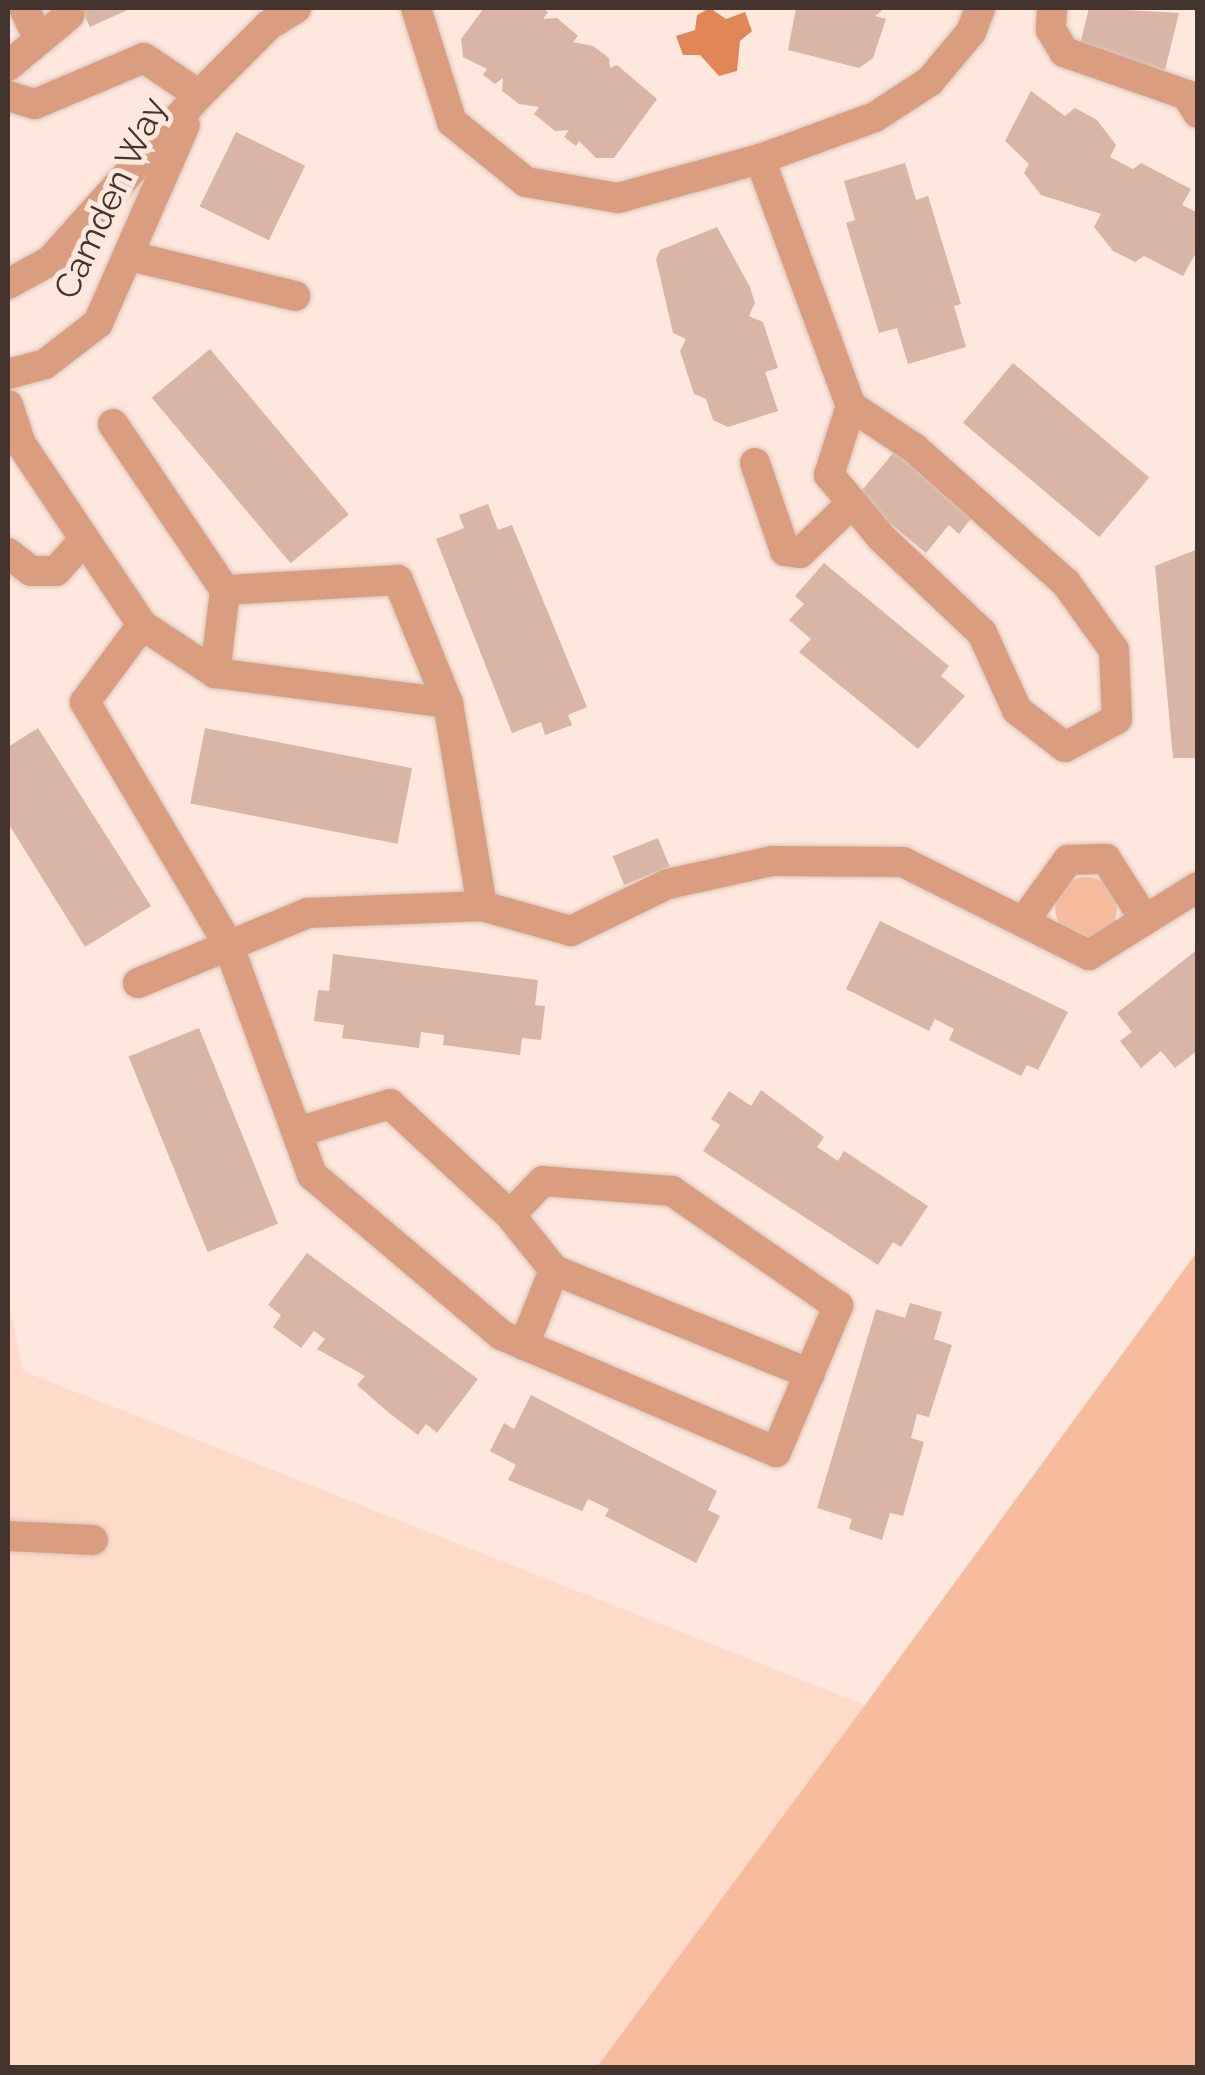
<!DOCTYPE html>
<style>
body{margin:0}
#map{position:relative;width:1205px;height:2075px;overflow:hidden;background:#fee8dd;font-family:Raleway,sans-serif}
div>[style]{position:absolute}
.built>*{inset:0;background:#fedac9}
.green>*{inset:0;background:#f7bb9d}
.round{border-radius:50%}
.water>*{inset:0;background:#e18657}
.building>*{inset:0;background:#d8b5a4;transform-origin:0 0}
.roads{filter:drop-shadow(0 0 2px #d9c4ba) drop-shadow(0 0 2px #d9c4ba)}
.minor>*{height:30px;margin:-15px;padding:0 15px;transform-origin:15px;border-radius:15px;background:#da9d7f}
span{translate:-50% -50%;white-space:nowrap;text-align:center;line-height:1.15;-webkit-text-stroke:10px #fee8dd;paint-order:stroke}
.street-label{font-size:35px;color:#43342e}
.frame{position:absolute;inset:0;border:10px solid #43342e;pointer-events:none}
</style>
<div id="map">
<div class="built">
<i style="clip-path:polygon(8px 1300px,23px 1371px,865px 1705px,597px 2067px,8px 2067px)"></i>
</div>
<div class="green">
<i class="round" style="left:1055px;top:877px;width:62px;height:62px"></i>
<i style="clip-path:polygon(1197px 1252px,1197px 2067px,597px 2067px,865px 1705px)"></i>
</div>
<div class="water">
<i style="clip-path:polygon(710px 8px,726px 19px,745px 12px,752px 31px,740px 41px,737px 71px,719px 76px,700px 55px,683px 55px,676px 36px,695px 30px,697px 15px)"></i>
</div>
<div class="building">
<i style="clip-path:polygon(81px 8px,132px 8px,90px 27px)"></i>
<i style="clip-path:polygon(484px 8px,542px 8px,548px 12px,543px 19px,557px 18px,578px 36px,573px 42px,593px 46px,609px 58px,610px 68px,617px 65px,657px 99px,614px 158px,596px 158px,579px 141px,576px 146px,564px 137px,569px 130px,555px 131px,534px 114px,539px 107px,519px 104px,502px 91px,503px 78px,495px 84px,483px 75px,487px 69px,463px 57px,461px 39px)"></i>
<i style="clip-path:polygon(796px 8px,885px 8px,875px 16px,886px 19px,873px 58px,859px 68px,788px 50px)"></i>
<i style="clip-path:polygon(1089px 8px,1179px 13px,1165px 70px,1079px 48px)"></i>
<i style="clip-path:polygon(1031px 91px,1065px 116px,1075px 108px,1097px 120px,1116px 145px,1110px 157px,1133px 169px,1141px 163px,1191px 189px,1182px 205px,1198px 213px,1198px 249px,1183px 276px,1144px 256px,1135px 262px,1113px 251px,1094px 227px,1101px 214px,1041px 195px,1024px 173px,1029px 164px,1005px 141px)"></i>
<i style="left:236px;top:132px;width:77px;height:83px;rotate:26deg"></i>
<i style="clip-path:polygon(905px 163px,916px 200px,928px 196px,961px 304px,954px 306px,966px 347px,908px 364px,897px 328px,879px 333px,846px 223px,855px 220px,844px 181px)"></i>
<i style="clip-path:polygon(717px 227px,750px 287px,755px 303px,749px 316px,763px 322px,778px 368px,765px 372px,778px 411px,728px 427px,713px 420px,706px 399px,694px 394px,680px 351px,686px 339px,673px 333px,656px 259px,660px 250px)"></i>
<i style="left:210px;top:349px;width:216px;height:76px;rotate:50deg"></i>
<i style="left:1013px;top:363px;width:178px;height:78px;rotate:40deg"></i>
<i style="clip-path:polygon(895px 451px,973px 516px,959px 534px,949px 525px,926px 553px,857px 496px)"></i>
<i style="clip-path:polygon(488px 504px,498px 530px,512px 525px,587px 707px,568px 715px,572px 725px,545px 735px,541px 722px,512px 733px,436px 539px,464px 528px,459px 515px)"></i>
<i style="clip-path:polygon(1198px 549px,1198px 758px,1173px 758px,1155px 566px)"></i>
<i style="clip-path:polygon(824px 563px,949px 666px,941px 676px,965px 696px,918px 749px,799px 652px,811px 639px,789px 620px,804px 604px,795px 596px)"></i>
<i style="clip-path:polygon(38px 728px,151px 906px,85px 947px,8px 823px,8px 747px)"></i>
<i style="left:205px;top:728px;width:211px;height:77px;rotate:11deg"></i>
<i style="left:658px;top:838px;width:31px;height:49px;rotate:68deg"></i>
<i style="clip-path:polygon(880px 921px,1068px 1012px,1038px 1070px,1027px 1065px,1021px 1076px,949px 1040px,954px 1029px,935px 1019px,929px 1031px,846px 989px)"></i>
<i style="clip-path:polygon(1198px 949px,1198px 1050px,1175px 1068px,1161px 1051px,1141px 1068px,1120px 1041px,1132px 1032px,1117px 1013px)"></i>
<i style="clip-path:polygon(333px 954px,538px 980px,535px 1005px,545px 1006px,541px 1040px,522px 1038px,520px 1055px,443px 1045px,444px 1035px,421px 1032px,419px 1048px,342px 1038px,344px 1025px,314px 1021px,318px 990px,329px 991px)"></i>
<i style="left:199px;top:1028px;width:211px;height:76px;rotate:68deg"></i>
<i style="clip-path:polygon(761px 1090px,824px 1137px,817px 1147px,838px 1161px,844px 1151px,928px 1206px,901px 1247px,893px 1242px,878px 1265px,703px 1151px,720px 1125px,711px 1119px,729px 1091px,751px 1106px)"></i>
<i style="clip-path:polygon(307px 1253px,478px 1379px,437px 1433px,426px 1424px,418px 1435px,388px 1412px,357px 1385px,365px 1376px,317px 1349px,325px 1339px,314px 1331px,301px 1348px,273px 1327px,281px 1315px,268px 1305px)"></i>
<i style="clip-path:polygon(910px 1303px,942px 1312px,934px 1339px,952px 1345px,929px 1417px,917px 1414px,911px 1438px,924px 1442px,903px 1516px,890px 1513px,882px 1540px,849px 1529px,852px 1519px,817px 1508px,876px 1309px,905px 1318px)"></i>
<i style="clip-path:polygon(531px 1395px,717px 1491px,708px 1510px,720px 1516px,696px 1563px,605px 1516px,609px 1509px,588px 1499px,582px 1511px,508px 1480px,516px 1465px,490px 1451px,504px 1423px,514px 1429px)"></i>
</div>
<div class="roads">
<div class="minor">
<i style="left:24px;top:8px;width:35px;rotate:65deg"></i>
<i style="left:416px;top:8px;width:120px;rotate:72.5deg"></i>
<i style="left:452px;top:122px;width:95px;rotate:39deg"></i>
<i style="left:526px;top:182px;width:93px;rotate:9.9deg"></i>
<i style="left:618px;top:198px;width:147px;rotate:-15.4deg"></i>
<i style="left:760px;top:159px;width:263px;rotate:69.8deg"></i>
<i style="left:851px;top:406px;width:76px;rotate:33.7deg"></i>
<i style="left:914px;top:448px;width:203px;rotate:41.6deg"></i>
<i style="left:1066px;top:583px;width:82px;rotate:54.4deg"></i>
<i style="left:1114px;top:650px;width:69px;rotate:87.5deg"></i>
<i style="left:1117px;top:719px;width:59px;rotate:151.7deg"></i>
<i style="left:1065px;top:747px;width:61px;rotate:-142.4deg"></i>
<i style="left:1017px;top:710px;width:85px;rotate:-114.4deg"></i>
<i style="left:982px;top:633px;width:139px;rotate:-136.5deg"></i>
<i style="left:881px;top:537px;width:81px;rotate:-130deg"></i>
<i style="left:829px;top:475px;width:72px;rotate:-72.3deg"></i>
<i style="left:1052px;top:8px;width:22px;rotate:93deg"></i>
<i style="left:1051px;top:30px;width:26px;rotate:59deg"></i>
<i style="left:1064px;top:52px;width:130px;rotate:19.3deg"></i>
<i style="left:1187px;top:95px;width:21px;rotate:59deg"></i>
<i style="left:8px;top:66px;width:80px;rotate:-39.9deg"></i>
<i style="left:8px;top:96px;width:28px;rotate:17deg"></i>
<i style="left:35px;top:104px;width:118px;rotate:-22.9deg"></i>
<i style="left:144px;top:58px;width:66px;rotate:33.9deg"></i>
<i style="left:760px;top:159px;width:122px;rotate:-20.1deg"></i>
<i style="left:875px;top:117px;width:66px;rotate:-33.2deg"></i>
<i style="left:930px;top:81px;width:64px;rotate:-50.1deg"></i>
<i style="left:971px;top:32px;width:26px;rotate:-69deg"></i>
<i style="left:130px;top:256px;width:170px;rotate:13.6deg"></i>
<i style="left:8px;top:284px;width:48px;rotate:-28.7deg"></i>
<i style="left:50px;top:261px;width:223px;rotate:-48.1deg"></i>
<i style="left:199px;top:95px;width:99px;rotate:-45deg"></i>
<i style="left:269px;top:25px;width:32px;rotate:-32deg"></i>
<i style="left:8px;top:374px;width:38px;rotate:-15deg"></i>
<i style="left:45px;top:364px;width:67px;rotate:-37.7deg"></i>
<i style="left:98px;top:323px;width:216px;rotate:-66.3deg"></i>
<i style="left:8px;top:405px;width:41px;rotate:71.6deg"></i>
<i style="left:21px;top:444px;width:218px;rotate:56.2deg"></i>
<i style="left:142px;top:625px;width:96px;rotate:126.5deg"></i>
<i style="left:85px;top:702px;width:281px;rotate:59.4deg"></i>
<i style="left:228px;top:944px;width:246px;rotate:70deg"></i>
<i style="left:312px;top:1175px;width:248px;rotate:40.2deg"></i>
<i style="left:501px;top:1335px;width:299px;rotate:23deg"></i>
<i style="left:776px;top:1452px;width:159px;rotate:-67deg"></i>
<i style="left:838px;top:1306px;width:202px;rotate:-145.3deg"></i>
<i style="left:672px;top:1191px;width:129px;rotate:-175.6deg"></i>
<i style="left:543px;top:1181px;width:47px;rotate:134.1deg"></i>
<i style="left:510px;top:1215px;width:163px;rotate:-137.2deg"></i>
<i style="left:390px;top:1104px;width:97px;rotate:163.2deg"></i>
<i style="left:113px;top:424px;width:200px;rotate:56deg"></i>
<i style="left:755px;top:463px;width:93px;rotate:71.2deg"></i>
<i style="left:785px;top:551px;width:15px;rotate:8deg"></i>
<i style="left:800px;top:553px;width:72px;rotate:-43.9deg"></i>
<i style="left:8px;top:553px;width:29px;rotate:38deg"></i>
<i style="left:31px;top:571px;width:25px"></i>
<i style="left:56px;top:571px;width:42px;rotate:-47.9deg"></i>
<i style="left:215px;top:673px;width:84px;rotate:-83.1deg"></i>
<i style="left:225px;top:590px;width:173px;rotate:-3.3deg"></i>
<i style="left:398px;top:580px;width:133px;rotate:67.9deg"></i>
<i style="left:482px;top:906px;width:92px;rotate:15.7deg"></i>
<i style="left:571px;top:931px;width:108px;rotate:-25.9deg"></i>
<i style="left:668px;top:884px;width:107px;rotate:-12.5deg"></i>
<i style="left:772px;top:861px;width:131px;rotate:0.4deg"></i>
<i style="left:903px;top:862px;width:208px;rotate:26.6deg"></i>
<i style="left:1089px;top:955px;width:128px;rotate:-32deg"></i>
<i style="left:1023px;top:922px;width:77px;rotate:-54deg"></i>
<i style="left:1068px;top:860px;width:38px;rotate:-2deg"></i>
<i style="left:1106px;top:859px;width:72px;rotate:57.4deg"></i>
<i style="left:138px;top:983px;width:184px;rotate:-22.4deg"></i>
<i style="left:308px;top:913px;width:174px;rotate:-2.3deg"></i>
<i style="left:482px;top:906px;width:206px;rotate:-99.5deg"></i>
<i style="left:448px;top:703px;width:235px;rotate:-172.7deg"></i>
<i style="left:215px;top:673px;width:87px;rotate:-146.7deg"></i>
<i style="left:510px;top:1215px;width:70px;rotate:51.3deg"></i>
<i style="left:554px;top:1270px;width:81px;rotate:111.8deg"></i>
<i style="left:554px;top:1270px;width:276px;rotate:22.1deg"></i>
<i style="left:8px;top:1536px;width:85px;rotate:2.7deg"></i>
</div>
</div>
<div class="street-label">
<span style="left:110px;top:198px;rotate:-65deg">Camden Way</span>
</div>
<div class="frame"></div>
</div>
